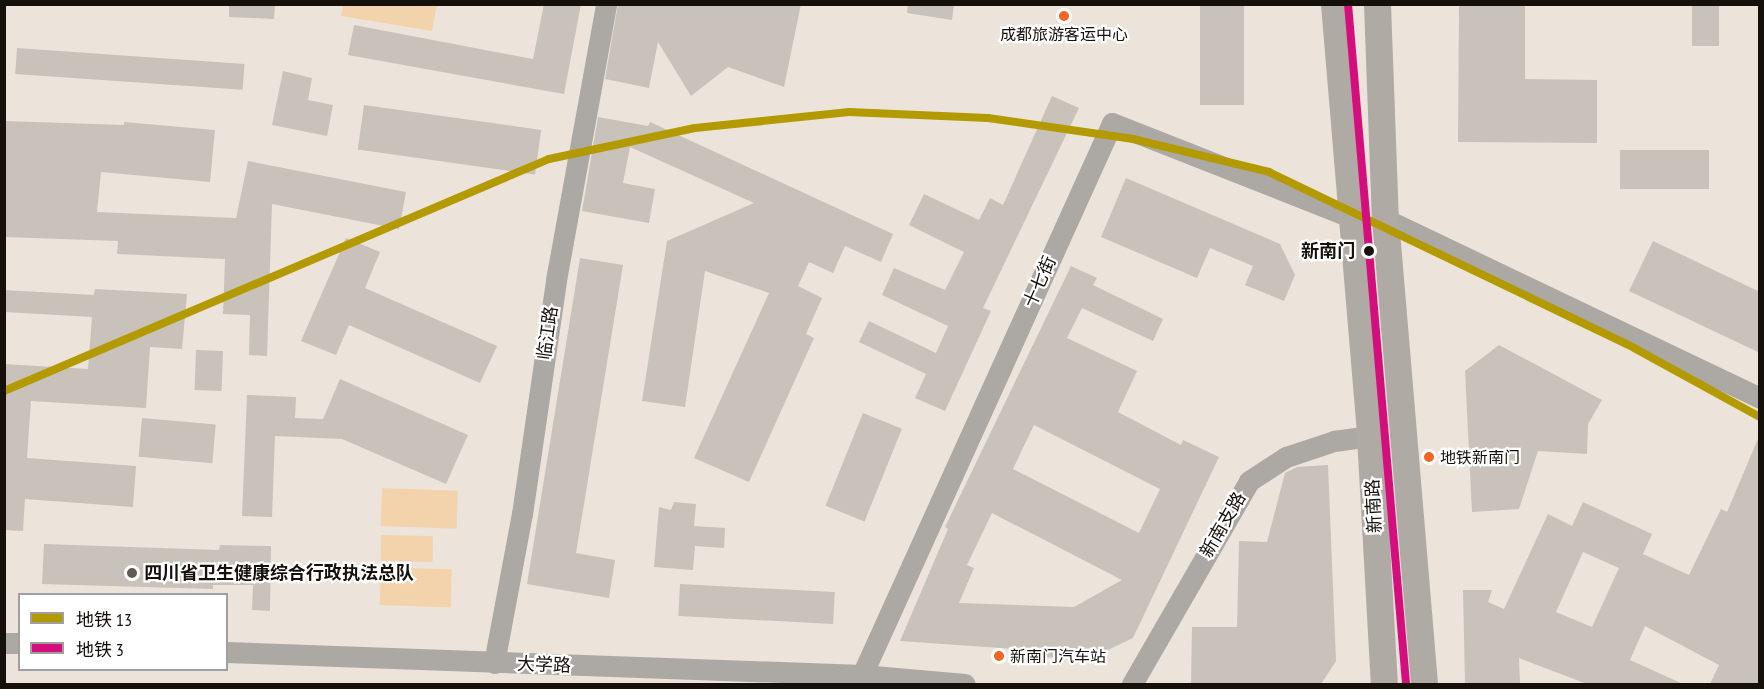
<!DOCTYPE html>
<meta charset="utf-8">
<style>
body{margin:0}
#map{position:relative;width:1764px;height:689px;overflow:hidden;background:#ece4db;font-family:"PT Sans Narrow","Noto Sans SC",sans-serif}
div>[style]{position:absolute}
.green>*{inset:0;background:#f2d3ac;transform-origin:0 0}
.building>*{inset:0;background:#c8c2bb;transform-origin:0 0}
.minor>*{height:21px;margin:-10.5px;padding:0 10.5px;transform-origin:10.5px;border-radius:10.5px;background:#aca8a4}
.major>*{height:27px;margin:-13.5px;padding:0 13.5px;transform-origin:13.5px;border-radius:13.5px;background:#b0aaa5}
.metro-1>*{height:8px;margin:-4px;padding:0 4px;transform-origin:4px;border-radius:4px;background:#b39a01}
.metro-2>*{height:8px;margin:-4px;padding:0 4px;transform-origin:4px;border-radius:4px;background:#d40f7d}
.dots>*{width:16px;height:16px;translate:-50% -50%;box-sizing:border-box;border:3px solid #fff;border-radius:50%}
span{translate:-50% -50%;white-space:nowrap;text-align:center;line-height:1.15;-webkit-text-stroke:4.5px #fff;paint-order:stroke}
.bus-label{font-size:16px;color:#15100a}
.left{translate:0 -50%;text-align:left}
.stop-label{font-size:18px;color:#15100a;font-weight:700}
.right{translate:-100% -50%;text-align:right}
.street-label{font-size:18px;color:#15100a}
.poi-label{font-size:18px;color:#15100a;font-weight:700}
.frame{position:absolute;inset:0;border:6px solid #15100a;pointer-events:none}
.legend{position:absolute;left:18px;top:593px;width:210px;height:78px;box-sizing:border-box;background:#fff;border:2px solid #a19f9d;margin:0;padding:8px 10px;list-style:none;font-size:18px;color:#15100a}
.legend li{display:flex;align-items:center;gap:12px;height:30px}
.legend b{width:30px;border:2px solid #a19f9d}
</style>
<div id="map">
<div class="green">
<i style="clip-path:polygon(343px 5px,343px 4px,437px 5px,432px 31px,341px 16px)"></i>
<i style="left:382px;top:488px;width:76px;height:38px;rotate:2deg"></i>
<i style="left:381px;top:535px;width:52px;height:26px;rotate:1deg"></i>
<i style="left:381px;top:567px;width:71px;height:38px;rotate:2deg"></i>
</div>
<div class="building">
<i style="clip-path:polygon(229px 4px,275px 4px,274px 19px,229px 17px)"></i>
<i style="clip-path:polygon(544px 4px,581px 4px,564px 94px,348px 55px,354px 25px,533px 59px)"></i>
<i style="clip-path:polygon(618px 4px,801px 4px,784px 87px,728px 67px,691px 96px,658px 42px,649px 88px,605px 79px)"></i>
<i style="clip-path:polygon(908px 4px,954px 4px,952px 20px,907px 13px)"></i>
<i style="left:1200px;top:4px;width:44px;height:101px"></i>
<i style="clip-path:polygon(1459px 4px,1525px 4px,1525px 79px,1597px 80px,1597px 143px,1458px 142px)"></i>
<i style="left:1692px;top:4px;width:27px;height:42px"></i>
<i style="left:17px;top:48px;width:228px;height:26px;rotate:4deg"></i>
<i style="clip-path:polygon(283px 71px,312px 78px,308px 100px,333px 105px,327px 136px,272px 125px)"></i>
<i style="clip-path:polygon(1052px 96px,1079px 108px,983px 308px,991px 311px,945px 411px,915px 398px,926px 374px,859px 342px,869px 321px,936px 353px,948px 326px,882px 295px,894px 268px,945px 290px,964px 252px,909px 225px,924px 194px,979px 220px,990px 198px,1003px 205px)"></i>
<i style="left:364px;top:105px;width:179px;height:45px;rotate:8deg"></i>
<i style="clip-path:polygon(598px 117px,648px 126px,650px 122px,893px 234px,881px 262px,845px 246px,833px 273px,809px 262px,798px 286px,822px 298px,806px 334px,814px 338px,749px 482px,694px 458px,769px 293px,705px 271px,685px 407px,642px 401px,667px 241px,754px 203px,630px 147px,623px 183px,655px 189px,649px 223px,582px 211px)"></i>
<i style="clip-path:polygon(4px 121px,124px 125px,124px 122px,215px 130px,210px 182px,101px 172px,97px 212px,236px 218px,248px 161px,406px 192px,399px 229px,272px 204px,267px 356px,249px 355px,250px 315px,223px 314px,225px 259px,117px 254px,118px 241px,4px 237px)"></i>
<i style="left:1620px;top:150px;width:89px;height:39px"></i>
<i style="clip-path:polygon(1126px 178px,1280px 244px,1295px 275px,1284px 301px,1245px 285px,1253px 266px,1210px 248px,1197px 278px,1101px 237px)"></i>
<i style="clip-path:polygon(346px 238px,380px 252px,365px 288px,497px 346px,480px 383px,349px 325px,336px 355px,301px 341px)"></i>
<i style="clip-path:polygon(1653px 241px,1760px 292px,1760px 353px,1629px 291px)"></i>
<i style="clip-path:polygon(580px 258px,623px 265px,576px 553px,615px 560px,609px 598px,527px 584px)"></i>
<i style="clip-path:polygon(evenodd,1071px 266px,1097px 278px,1093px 285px,1163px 319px,1153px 341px,1082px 308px,1067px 338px,1137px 371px,1118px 412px,1181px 445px,1183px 440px,1219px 457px,1133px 638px,1091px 658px,1015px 657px,1015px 649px,900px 641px,948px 529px,945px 527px,1071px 266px,1034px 425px,1160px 489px,1139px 533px,1013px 469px,1034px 425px,1071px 266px,992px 513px,1122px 580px,1074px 607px,959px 603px,974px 568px,967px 565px,992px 513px)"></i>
<i style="clip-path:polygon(95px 289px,187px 294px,182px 349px,150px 347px,146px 408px,31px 401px,27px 458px,136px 466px,133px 507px,25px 499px,23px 531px,4px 530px,4px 364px,88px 369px,92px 317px,4px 312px,4px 290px,94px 295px)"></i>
<i style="clip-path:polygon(1499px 345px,1602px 400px,1588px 424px,1587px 454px,1538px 451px,1519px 509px,1472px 512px,1465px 371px)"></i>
<i style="left:196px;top:350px;width:27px;height:40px;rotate:2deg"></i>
<i style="clip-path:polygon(340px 379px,468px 435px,446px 484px,342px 439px,275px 436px,272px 517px,242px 516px,247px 395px,296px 397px,295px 418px,323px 419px)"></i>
<i style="left:863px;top:413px;width:42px;height:100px;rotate:22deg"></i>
<i style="left:142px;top:418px;width:74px;height:39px;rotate:5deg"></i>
<i style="clip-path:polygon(evenodd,1760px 434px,1760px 684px,1710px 684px,1719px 665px,1645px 626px,1630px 660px,1683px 684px,1587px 684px,1519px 658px,1520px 684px,1465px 684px,1463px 590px,1492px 590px,1488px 602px,1504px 609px,1548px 514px,1572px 526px,1583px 502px,1652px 534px,1643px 554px,1689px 575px,1721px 509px,1727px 512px,1760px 434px,1583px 552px,1619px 568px,1592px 627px,1556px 612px,1583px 552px)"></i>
<i style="clip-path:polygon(1328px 465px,1336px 661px,1321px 684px,1191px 684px,1192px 627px,1237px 627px,1239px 541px,1267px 542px,1285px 473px,1297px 467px)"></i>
<i style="clip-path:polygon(674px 502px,696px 504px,694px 526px,725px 528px,724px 548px,695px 546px,693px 570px,654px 567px,659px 507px,671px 510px)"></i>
<i style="clip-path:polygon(44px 544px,219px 550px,220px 545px,271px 546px,270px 611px,252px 610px,253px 585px,213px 585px,213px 589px,42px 584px)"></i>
<i style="left:680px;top:584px;width:155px;height:32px;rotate:3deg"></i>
</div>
<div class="minor">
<i style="left:1385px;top:219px;width:416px;rotate:25.5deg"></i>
<i style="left:4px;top:643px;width:16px"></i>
<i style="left:226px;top:652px;width:636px;rotate:2.07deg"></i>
<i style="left:862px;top:675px;width:103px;rotate:5deg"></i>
<i style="left:494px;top:663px;width:152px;rotate:-79.4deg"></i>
<i style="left:522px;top:514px;width:236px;rotate:-81.7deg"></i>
<i style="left:556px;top:280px;width:280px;rotate:-79.7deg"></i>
<i style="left:862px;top:675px;width:606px;rotate:-65.63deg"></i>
<i style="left:1112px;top:123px;width:257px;rotate:21.5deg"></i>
<i style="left:1132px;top:684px;width:234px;rotate:-60deg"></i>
<i style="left:1249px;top:481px;width:44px;rotate:-33deg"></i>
<i style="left:1286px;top:457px;width:51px;rotate:-18.4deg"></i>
<i style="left:1334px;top:441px;width:36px;rotate:-8deg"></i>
</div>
<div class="major">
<i style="left:1334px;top:4px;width:433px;rotate:85.2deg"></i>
<i style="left:1370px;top:436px;width:248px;rotate:86.8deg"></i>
<i style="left:1377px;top:4px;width:215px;rotate:87.9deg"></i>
<i style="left:1385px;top:219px;width:467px;rotate:85.2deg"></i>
</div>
<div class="metro-1">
<i style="left:4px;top:391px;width:592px;rotate:-23.06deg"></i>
<i style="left:549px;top:159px;width:149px;rotate:-12deg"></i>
<i style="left:695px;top:128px;width:155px;rotate:-5.9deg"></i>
<i style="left:849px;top:112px;width:139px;rotate:2.5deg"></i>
<i style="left:988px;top:118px;width:147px;rotate:8.2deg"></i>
<i style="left:1133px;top:139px;width:140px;rotate:13.6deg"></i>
<i style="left:1269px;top:172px;width:405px;rotate:25.7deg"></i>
<i style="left:1634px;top:348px;width:144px;rotate:28.7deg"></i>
</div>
<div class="metro-2">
<i style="left:1348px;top:4px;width:682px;rotate:85.12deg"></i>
</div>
<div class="dots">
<i style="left:1064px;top:16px;background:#f26522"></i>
<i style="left:1369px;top:251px;background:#15100a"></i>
<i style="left:1429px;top:457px;background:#f26522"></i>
<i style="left:132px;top:573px;background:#605a53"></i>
<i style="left:999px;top:656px;background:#f26522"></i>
</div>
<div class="bus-label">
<span style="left:1064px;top:34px">成都旅游客运中心</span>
<span class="left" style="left:1440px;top:457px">地铁新南门</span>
<span class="left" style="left:1010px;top:656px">新南门汽车站</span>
</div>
<div class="stop-label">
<span class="right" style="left:1355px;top:251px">新南门</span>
</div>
<div class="street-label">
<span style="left:1040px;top:282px;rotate:-66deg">十七街</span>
<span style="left:548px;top:333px;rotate:-82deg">临江路</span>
<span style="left:1374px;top:506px;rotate:-93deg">新南路</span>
<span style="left:1223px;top:525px;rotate:-60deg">新南支路</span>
<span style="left:544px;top:665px;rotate:2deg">大学路</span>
</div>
<div class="poi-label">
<span class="left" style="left:144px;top:573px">四川省卫生健康综合行政执法总队</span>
</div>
<div class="frame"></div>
<ul class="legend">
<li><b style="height:8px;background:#b39a01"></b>地铁 13</li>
<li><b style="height:8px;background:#d40f7d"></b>地铁 3</li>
</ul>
</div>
